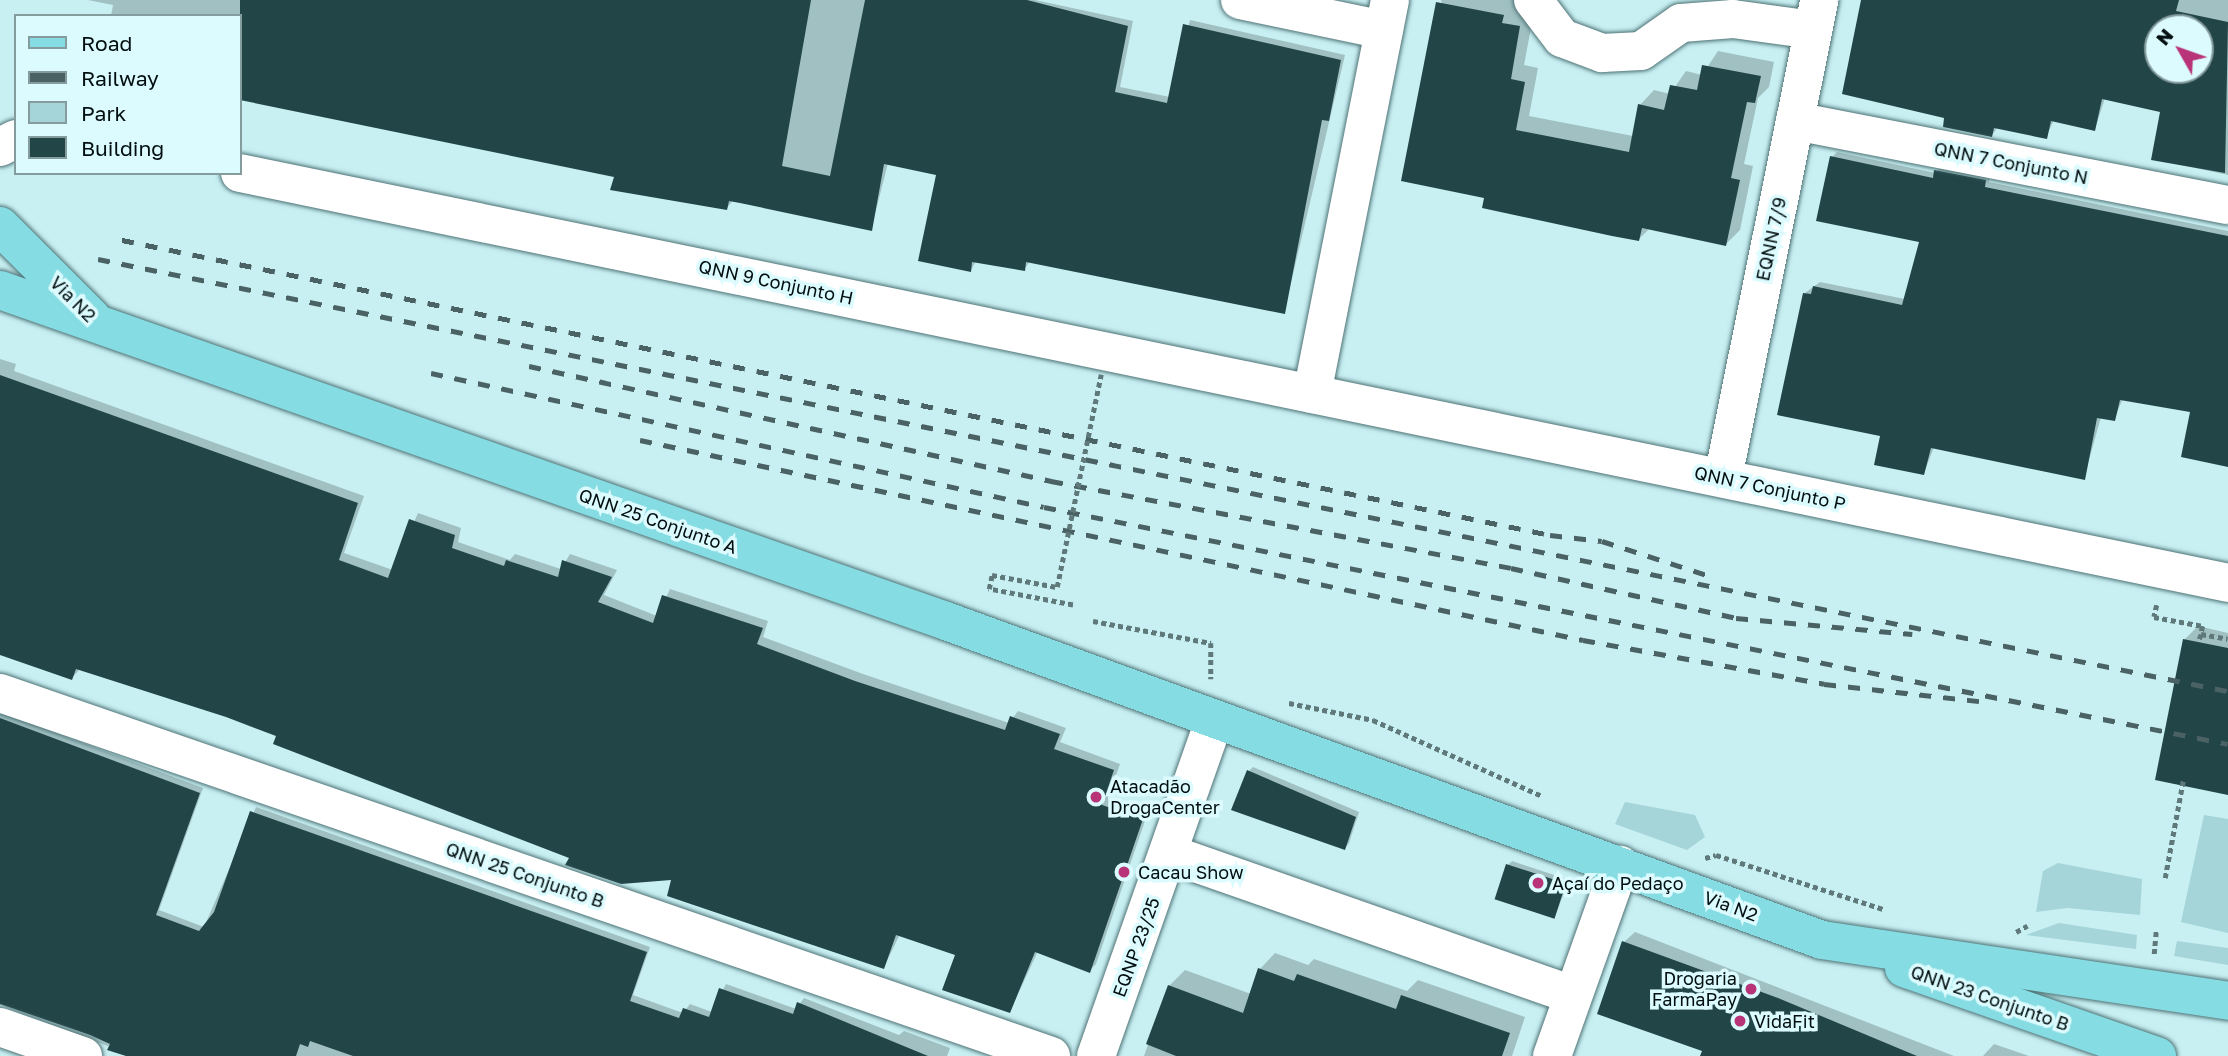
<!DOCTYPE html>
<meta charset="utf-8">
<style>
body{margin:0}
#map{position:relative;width:2228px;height:1056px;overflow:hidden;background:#c8f0f3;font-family:"Golos Text",sans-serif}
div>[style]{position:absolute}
.green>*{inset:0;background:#a5d4d9}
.shadow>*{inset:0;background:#0003}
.building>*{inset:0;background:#224548;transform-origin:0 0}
.path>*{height:4.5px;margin-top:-2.25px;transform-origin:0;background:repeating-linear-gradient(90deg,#5f797b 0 5px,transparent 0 8.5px)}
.roads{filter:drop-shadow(0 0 2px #4e7275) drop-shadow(0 0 2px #4e7275)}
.minor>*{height:38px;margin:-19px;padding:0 19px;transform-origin:19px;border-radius:19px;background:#fff}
.major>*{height:38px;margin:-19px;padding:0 19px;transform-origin:19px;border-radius:19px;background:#86dce3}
.rail>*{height:5px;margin-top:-2.5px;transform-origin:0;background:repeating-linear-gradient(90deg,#4b6264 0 12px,transparent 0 24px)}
.path-bridge>*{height:4.5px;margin-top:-2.25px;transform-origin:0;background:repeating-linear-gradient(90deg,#5f797b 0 5px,transparent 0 8.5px)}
.dots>*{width:19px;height:19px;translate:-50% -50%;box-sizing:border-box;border:4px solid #dcfbfe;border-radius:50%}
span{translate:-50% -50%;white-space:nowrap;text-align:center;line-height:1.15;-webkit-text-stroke:7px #dcfbfe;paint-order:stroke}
.street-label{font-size:18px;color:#020e0f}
.poi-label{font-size:18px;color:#020e0f}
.left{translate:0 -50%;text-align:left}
.right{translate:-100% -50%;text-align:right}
.legend{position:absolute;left:14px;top:14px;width:228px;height:161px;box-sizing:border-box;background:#dcfbfe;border:2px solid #859c9e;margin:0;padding:9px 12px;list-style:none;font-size:21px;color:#020e0f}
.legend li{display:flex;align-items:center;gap:14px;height:35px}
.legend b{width:35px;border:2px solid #859c9e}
.north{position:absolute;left:2144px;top:14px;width:70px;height:70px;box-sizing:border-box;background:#dcfbfe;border:2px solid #859c9e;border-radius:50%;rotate:310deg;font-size:19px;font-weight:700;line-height:28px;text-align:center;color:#020e0f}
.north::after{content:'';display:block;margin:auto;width:24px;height:32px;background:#b83378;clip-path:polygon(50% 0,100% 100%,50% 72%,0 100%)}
</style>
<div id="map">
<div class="green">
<i style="clip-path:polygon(1625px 802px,1695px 815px,1705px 837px,1687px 850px,1615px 824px)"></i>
<i style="clip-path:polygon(2204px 815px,2228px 819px,2228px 933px,2181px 922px)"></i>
<i style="clip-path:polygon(2058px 863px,2142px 879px,2140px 915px,2067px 908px,2036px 912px,2043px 871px)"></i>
<i style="clip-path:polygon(2059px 923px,2137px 935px,2136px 949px,2026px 935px)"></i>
<i style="clip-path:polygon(2177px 941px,2228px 948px,2228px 965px,2174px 956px)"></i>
</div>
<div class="shadow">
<i style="clip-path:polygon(88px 0,1035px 0,1133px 21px,1120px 87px,1170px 97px,1190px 20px,1345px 55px,1284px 312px,1030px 261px,1024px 270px,976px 261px,971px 270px,939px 173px,888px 163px,871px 230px,733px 200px,727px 208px,616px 176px,240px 98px,240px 16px,111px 16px,113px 5px)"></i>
<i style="clip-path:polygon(1441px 0,1514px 0,1516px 9px,1534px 12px,1524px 65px,1538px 68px,1529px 116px,1633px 136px,1640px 105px,1654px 90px,1670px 94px,1686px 71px,1702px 75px,1718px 51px,1774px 62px,1769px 87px,1758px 98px,1744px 164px,1753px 166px,1740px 230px,1726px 244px,1650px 228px,1639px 239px,1486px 197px)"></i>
<i style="clip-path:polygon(evenodd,1863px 0,2228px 0,2228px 175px,2153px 159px,2162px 111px,2105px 98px,2095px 129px,2054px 120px,2046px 137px,1998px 127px,1992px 135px,1946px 117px,1863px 0,2158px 28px,2200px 28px,2200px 70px,2158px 70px,2158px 28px)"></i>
<i style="clip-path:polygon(1837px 152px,1935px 173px,1941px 166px,1990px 175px,1989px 182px,2228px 231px,2228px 465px,2192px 411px,2123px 398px,2114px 420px,2101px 417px,2084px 478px,1934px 447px,1924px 473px,1882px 434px,1805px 293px,1820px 282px,1905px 299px,1922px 241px,1832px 157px)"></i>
<i style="clip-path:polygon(0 359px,16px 364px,14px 371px,364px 496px,344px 553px,393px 570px,418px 513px,461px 528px,458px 542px,510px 560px,515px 554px,561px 569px,570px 554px,617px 570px,604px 595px,657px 616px,670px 589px,768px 621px,763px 637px,863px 674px,1009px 723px,1018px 711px,1066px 728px,1060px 742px,1120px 764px,1108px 798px,1148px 812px,1096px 964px,1089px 971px,1038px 951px,1010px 1011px,957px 954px,900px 934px,884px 967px,674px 879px,227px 716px,80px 669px,72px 678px,0 653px)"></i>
<i style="clip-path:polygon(2198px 626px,2228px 633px,2228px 794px,2184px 640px)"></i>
<i style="clip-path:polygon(0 712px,203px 788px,159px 910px,204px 927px,256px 807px,650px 947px,633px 995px,683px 1013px,690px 1004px,712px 1012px,726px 984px,796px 1009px,804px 998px,899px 1035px,904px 1031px,950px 1048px,947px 1056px,134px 1056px,0 1005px)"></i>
<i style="clip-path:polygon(1253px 767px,1359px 812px,1349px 843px,1345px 848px,1249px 771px)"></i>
<i style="clip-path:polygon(1512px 861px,1569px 880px,1555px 916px,1508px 865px)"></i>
<i style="clip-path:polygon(1635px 932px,1954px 1056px,1702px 1056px,1704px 1050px,1624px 942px)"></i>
<i style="clip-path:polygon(1275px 953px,1308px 965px,1314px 959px,1407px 991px,1418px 980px,1525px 1017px,1512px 1056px,1144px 1056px,1169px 986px,1185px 970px,1251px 994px,1260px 969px)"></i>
<i style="clip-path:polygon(1994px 1044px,2029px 1056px,1983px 1056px)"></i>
</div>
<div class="building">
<i style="clip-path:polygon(240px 0,811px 0,782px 166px,830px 176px,865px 0,1027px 0,1128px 26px,1115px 92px,1167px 103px,1183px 24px,1341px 60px,1329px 121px,1322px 120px,1285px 314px,1026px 262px,1025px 271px,972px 262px,971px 272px,918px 261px,936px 175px,884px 164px,872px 231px,740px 203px,729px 201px,727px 210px,610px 190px,614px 177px,240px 100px)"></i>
<i style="clip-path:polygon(evenodd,1861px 0,2179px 0,2176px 11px,2228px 22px,2225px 173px,2151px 160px,2160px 112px,2102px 99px,2095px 131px,2051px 121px,2047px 139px,1994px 128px,1992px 137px,1943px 127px,1944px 118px,1842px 94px,1861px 0,2158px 28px,2200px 28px,2200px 70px,2158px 70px,2158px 28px)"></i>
<i style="clip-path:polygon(1436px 2px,1504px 15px,1502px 23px,1520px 26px,1511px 79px,1525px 82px,1516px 130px,1629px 152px,1638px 104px,1664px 110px,1670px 85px,1697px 90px,1702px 65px,1761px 76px,1755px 103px,1747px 102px,1731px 178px,1740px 180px,1726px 246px,1642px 228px,1639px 241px,1612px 236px,1482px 208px,1484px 198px,1401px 181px)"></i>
<i style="clip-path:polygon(1830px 156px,1933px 178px,1934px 170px,1986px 180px,1985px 187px,2228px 236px,2228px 467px,2181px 457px,2190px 412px,2120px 400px,2115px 421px,2097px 418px,2085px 480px,1931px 448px,1924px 475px,1874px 465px,1880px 436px,1777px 415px,1803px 293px,1811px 294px,1813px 286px,1902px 305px,1919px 242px,1816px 221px)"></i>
<i style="clip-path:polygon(0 375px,358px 503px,339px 560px,388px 578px,409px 519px,455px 535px,452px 548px,504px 566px,506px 560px,558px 577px,562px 560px,612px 577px,598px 602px,653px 623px,662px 595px,763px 628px,757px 644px,855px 681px,1005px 730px,1010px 716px,1060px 734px,1054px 749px,1114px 770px,1102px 805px,1143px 819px,1090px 973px,1035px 952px,1010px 1013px,942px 990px,955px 955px,896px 935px,884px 969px,667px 896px,671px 880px,621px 884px,565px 865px,569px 858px,273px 744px,276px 736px,226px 717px,76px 669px,72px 680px,0 655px)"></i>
<i style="clip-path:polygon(2183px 639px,2228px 648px,2228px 795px,2155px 780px)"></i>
<i style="clip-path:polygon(0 718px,200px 793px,156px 915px,199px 931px,214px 912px,250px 811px,647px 952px,630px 1001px,679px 1018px,683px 1008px,709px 1017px,719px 988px,793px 1014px,797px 1002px,928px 1056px,353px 1056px,310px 1041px,308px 1047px,300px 1044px,296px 1056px,126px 1056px,107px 1050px,110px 1044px,90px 1035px,0 1004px)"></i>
<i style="clip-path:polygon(1247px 770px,1356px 817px,1345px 850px,1231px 810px)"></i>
<i style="left:1506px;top:864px;width:63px;height:37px;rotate:18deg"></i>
<i style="clip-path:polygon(1622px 941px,1778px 998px,1917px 1056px,1700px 1056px,1702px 1051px,1597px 1014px)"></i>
<i style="clip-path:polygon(1258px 968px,1294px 981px,1297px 974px,1396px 1009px,1401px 995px,1510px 1033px,1502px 1056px,1176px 1056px,1146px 1044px,1168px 985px,1243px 1013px)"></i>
</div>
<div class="path">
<i style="left:2157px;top:605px;width:12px;rotate:104deg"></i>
<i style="left:2154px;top:617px;width:50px;rotate:10.4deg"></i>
<i style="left:2203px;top:626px;width:8px;rotate:104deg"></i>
<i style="left:1093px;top:621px;width:120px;rotate:10.6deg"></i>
<i style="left:1211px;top:643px;width:36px;rotate:90deg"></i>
<i style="left:2199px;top:639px;width:5px;rotate:-68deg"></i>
<i style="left:2201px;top:634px;width:27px;rotate:10deg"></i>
<i style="left:1289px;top:703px;width:86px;rotate:11.4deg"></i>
<i style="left:1373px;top:720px;width:185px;rotate:24.2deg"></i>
<i style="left:1705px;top:858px;width:11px;rotate:-15deg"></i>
<i style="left:1716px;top:855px;width:176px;rotate:17.9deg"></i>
<i style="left:2165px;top:878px;width:99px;rotate:-79.5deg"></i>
<i style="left:2016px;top:932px;width:13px;rotate:-29deg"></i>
<i style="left:2154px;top:954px;width:25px;rotate:-85deg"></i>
</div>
<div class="roads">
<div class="minor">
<i style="left:1240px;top:0;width:147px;rotate:11.8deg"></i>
<i style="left:1533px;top:0;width:48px;rotate:52.7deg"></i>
<i style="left:1562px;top:38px;width:43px;rotate:20.6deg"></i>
<i style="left:1602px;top:53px;width:39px;rotate:-3deg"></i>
<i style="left:1641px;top:51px;width:49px;rotate:-35deg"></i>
<i style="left:1681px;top:23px;width:52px;rotate:-4.4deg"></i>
<i style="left:1733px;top:19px;width:81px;rotate:7.8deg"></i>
<i style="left:1795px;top:121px;width:441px;rotate:11deg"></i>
<i style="left:0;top:147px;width:18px;rotate:-27deg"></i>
<i style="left:240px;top:173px;width:2030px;rotate:11.65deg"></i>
<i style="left:1312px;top:394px;width:402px;rotate:-78.8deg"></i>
<i style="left:1723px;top:478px;width:488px;rotate:-78.6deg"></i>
<i style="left:0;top:693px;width:1112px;rotate:19.05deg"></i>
<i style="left:1170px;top:854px;width:427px;rotate:19.3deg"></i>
<i style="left:0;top:1027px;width:88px;rotate:19.3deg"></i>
<i style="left:1096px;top:1056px;width:357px;rotate:-70.6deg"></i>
<i style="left:1552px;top:1056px;width:203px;rotate:-70.4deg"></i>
</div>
<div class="major">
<i style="left:0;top:226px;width:130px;rotate:45deg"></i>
<i style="left:0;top:290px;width:1002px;rotate:19.28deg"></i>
<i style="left:946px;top:621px;width:932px;rotate:20.01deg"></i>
<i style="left:1822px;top:940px;width:411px;rotate:8.5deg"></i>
<i style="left:1904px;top:968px;width:268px;rotate:19.2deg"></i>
</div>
</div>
<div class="rail">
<i style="left:122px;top:240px;width:1458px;rotate:11.67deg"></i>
<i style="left:1550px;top:535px;width:52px;rotate:6.6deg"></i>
<i style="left:1602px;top:541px;width:117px;rotate:18deg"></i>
<i style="left:98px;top:259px;width:2173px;rotate:11.47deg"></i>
<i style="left:529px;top:366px;width:535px;rotate:12.42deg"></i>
<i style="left:1051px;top:481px;width:468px;rotate:10.7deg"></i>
<i style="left:1511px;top:568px;width:230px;rotate:12.5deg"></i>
<i style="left:1736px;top:618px;width:177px;rotate:5.2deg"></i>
<i style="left:431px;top:373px;width:627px;rotate:12.33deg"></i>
<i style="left:1044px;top:507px;width:1207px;rotate:11.32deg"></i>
<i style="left:640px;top:440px;width:964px;rotate:11.97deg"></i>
<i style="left:1583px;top:640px;width:245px;rotate:10.3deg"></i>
<i style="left:1824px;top:684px;width:156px;rotate:6.3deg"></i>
</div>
<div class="path-bridge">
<i style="left:1073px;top:605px;width:86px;rotate:-169.2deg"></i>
<i style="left:989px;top:589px;width:14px;rotate:-78deg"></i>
<i style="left:992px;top:575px;width:66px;rotate:10.5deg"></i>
<i style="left:1057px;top:587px;width:217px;rotate:-78.3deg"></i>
</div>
<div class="dots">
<i style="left:1096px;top:797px;background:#b83378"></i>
<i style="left:1124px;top:872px;background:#b83378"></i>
<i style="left:1538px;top:883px;background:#b83378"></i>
<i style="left:1751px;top:989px;background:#b83378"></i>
<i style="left:1740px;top:1021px;background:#b83378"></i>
</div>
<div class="street-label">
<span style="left:2011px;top:163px;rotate:11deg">QNN 7 Conjunto N</span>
<span style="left:1771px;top:239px;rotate:-78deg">EQNN 7/9</span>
<span style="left:776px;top:282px;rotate:12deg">QNN 9 Conjunto H</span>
<span style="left:73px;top:299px;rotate:45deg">Via N2</span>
<span style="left:1770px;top:488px;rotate:12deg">QNN 7 Conjunto P</span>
<span style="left:658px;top:521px;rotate:19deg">QNN 25 Conjunto A</span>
<span style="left:525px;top:875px;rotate:19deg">QNN 25 Conjunto B</span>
<span style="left:1731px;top:906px;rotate:20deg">Via N2</span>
<span style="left:1136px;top:947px;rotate:-70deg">EQNP 23/25</span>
<span style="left:1990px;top:998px;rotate:19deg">QNN 23 Conjunto B</span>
</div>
<div class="poi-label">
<span class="left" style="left:1110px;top:797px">Atacadão<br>DrogaCenter</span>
<span class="left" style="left:1138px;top:872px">Cacau Show</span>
<span class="left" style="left:1552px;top:883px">Açaí do Pedaço</span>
<span class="right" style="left:1737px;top:989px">Drogaria<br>FarmaPay</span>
<span class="left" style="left:1754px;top:1021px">VidaFit</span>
</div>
<ul class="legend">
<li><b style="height:9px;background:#86dce3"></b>Road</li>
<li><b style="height:9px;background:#4b6264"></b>Railway</li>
<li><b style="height:19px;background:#a5d4d9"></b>Park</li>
<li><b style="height:19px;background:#224548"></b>Building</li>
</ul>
<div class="north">N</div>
</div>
